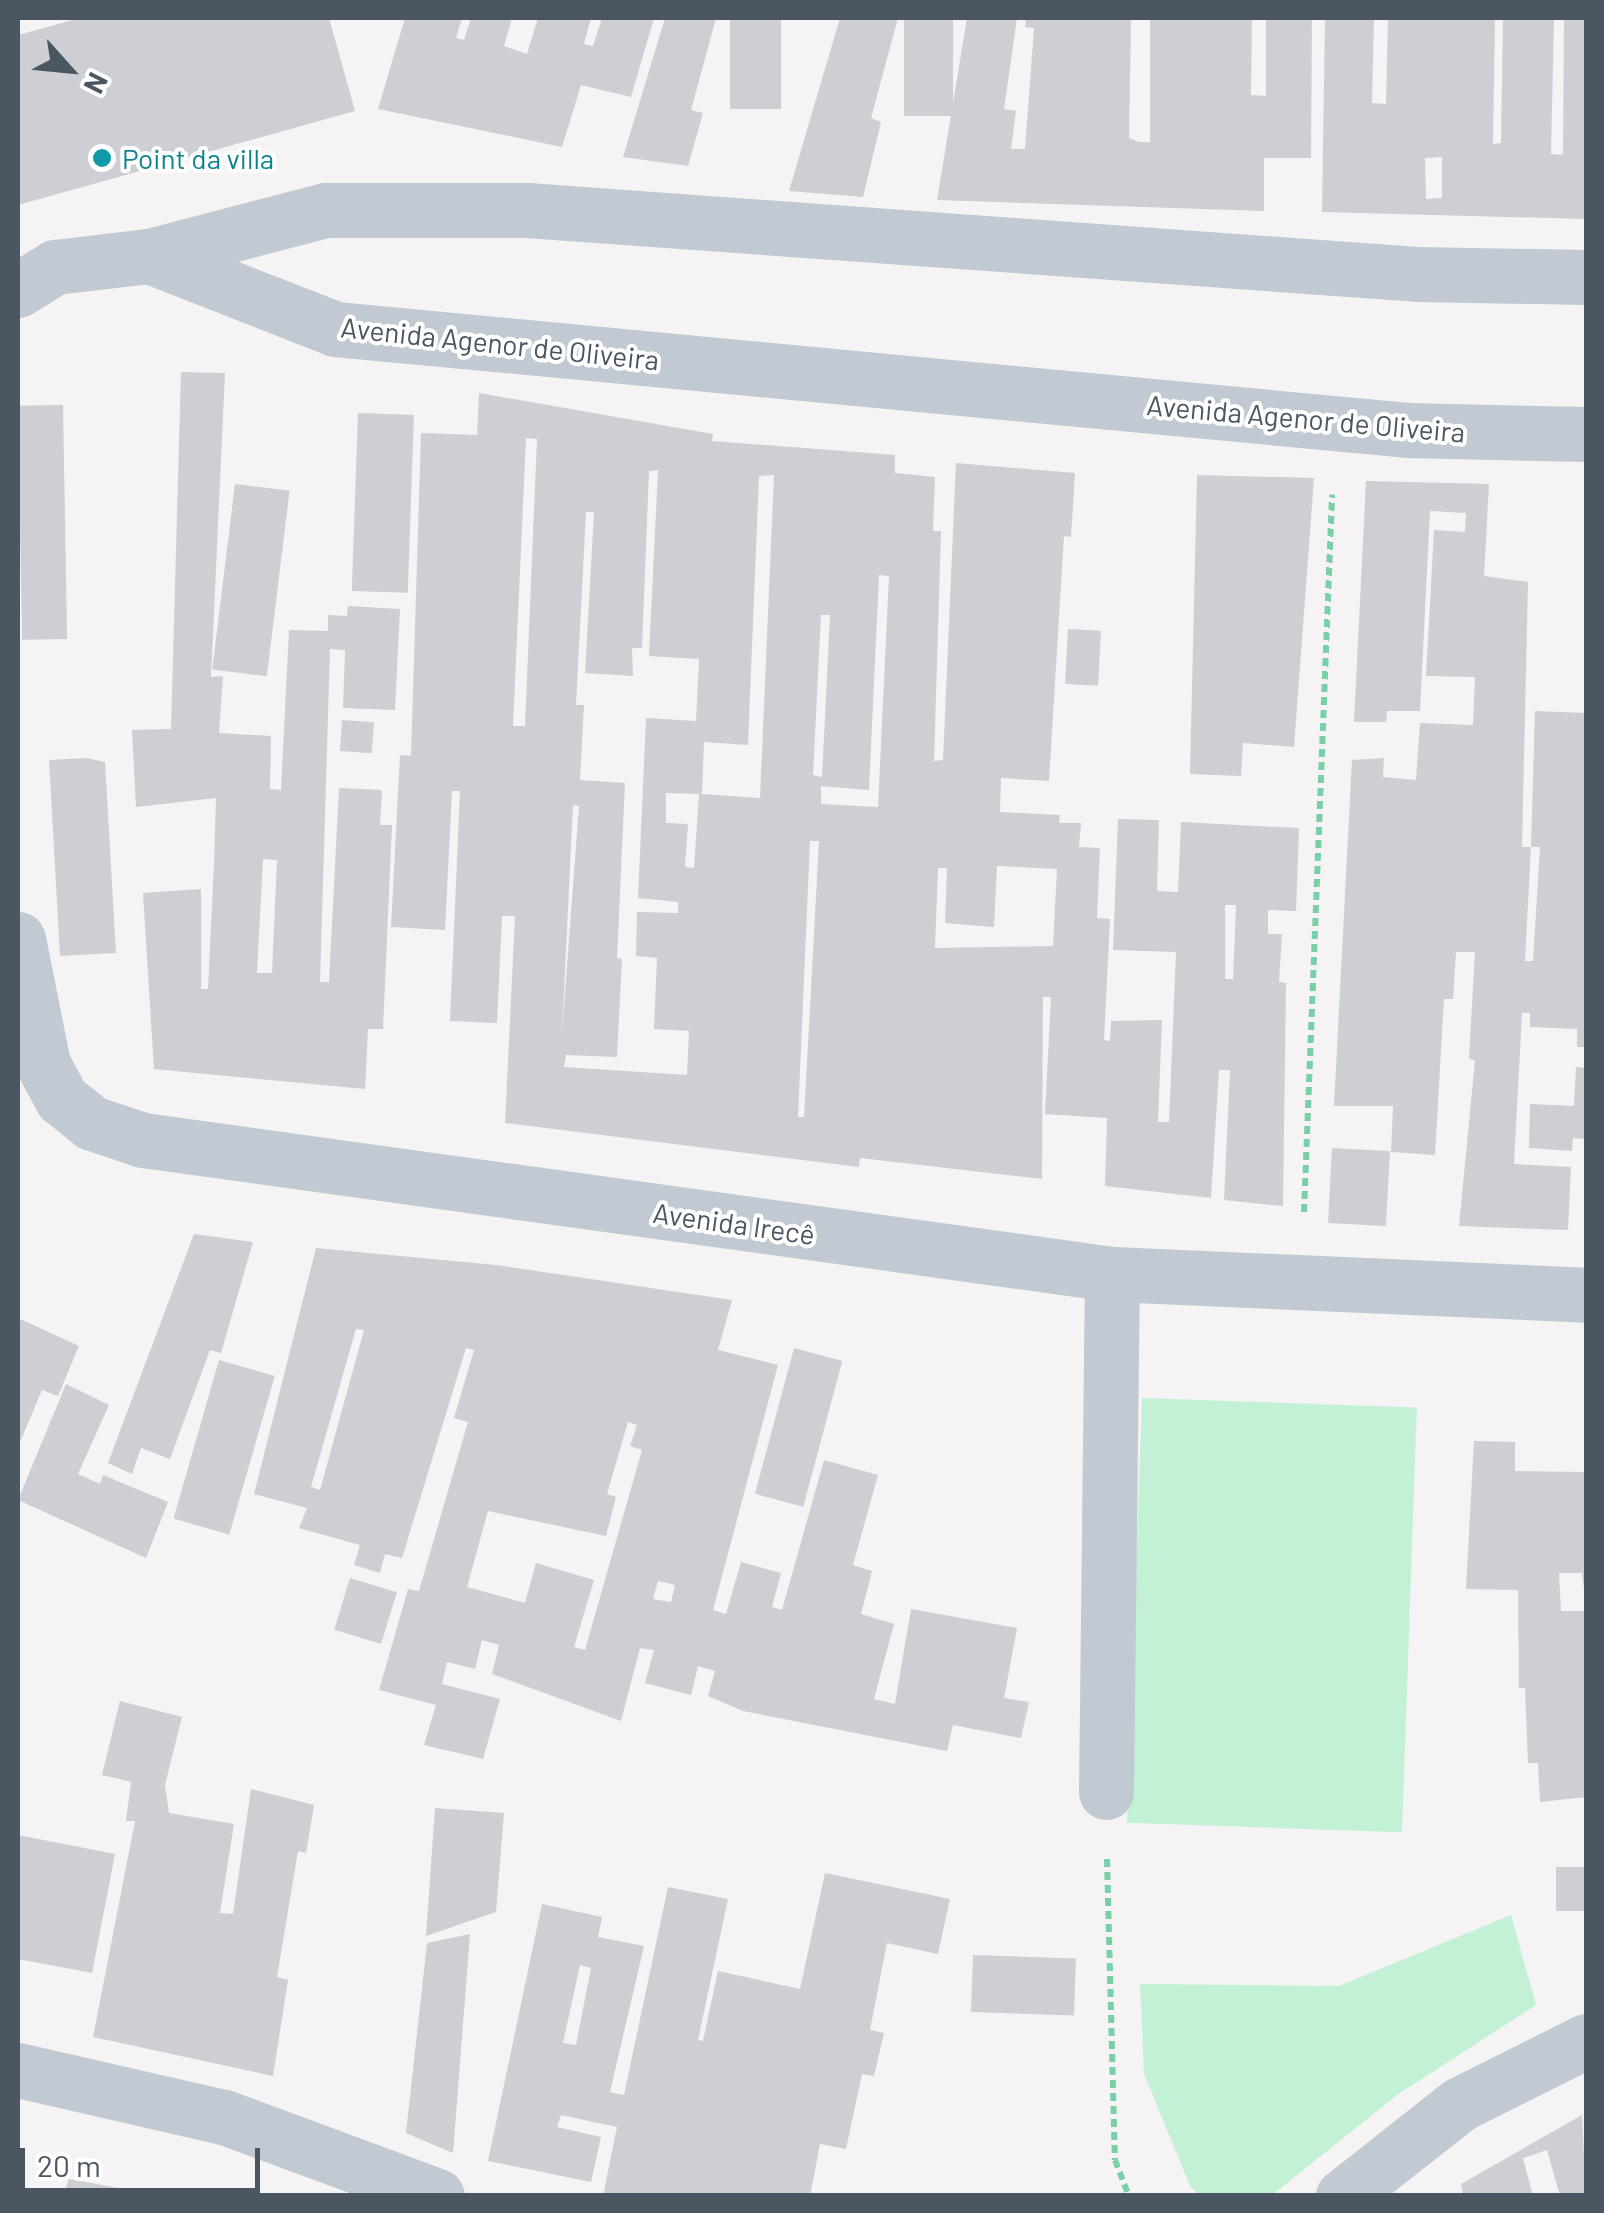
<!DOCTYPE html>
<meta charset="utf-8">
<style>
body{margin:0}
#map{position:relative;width:1604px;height:2213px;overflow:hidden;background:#f5f3f3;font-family:Barlow,sans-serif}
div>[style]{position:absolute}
.green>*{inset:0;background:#c3f1d5;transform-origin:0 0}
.building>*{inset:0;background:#cdcfd5;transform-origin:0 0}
.path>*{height:6px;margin-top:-3px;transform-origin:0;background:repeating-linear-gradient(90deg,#7ad0a6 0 8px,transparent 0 13px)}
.minor>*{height:55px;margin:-27.5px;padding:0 27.5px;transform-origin:27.5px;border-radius:27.5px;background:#c1cad2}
.dots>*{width:28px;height:28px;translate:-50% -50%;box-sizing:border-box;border:5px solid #fff;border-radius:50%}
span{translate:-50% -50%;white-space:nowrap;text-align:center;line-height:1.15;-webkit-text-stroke:8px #fff;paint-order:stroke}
.culture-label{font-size:28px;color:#0d838f}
.left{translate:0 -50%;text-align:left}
.street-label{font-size:28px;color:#4a5661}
.frame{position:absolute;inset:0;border:20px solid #4a5661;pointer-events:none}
.north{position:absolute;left:20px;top:20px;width:100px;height:100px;-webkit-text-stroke:8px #fff;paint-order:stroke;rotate:117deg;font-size:28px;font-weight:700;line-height:40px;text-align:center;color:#4a5661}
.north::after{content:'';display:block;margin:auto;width:35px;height:45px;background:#4a5661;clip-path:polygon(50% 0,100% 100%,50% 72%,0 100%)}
.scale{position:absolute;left:20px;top:2148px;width:240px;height:45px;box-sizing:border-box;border:5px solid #4a5661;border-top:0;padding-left:12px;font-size:30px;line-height:35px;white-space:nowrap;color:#4a5661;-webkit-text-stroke:8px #fff;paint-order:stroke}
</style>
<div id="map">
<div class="green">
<i style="left:1142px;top:1398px;width:275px;height:425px;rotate:2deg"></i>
<i style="clip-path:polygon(1511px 1915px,1536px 2005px,1397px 2095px,1272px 2195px,1199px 2195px,1190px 2186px,1144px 2074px,1140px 1984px,1339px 1986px)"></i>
</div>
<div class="building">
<i style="clip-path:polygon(80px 18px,329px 18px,355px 111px,18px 205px,18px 35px)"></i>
<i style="clip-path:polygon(405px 18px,462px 18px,456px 38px,464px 40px,471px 18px,512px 18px,504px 46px,527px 54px,538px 18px,591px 18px,584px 44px,593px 46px,602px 18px,654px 18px,631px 97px,581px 85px,562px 147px,378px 109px)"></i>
<i style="clip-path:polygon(665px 18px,716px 18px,691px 110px,703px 113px,688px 166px,623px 157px)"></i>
<i style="left:730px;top:18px;width:51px;height:91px"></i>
<i style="clip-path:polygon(840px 18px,898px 18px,871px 118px,881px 122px,863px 197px,789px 191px)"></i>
<i style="left:904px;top:18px;width:49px;height:98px"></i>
<i style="clip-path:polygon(967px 18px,1017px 18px,1004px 109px,1016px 111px,1011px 149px,1025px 149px,1034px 28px,1025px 27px,1026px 18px,1131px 18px,1129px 138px,1139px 142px,1150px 142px,1150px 18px,1252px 18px,1251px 95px,1266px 96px,1266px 18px,1312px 18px,1311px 158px,1264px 158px,1264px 211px,937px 200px)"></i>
<i style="clip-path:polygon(evenodd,1325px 18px,1374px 18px,1372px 103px,1386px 104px,1388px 18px,1495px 18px,1493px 144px,1501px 143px,1503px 18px,1554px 18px,1551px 154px,1563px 155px,1564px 18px,1586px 18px,1586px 219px,1322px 212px,1325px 18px,1442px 157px,1442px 198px,1426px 199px,1425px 158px,1442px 157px)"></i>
<i style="clip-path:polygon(evenodd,181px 372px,225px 373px,211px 677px,223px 676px,219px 733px,271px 736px,270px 789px,281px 790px,289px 630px,328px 631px,328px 615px,347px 616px,348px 606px,400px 609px,395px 710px,343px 708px,345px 650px,330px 649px,320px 982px,329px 982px,339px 788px,382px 790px,380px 825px,392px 825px,383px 1029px,368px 1029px,365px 1089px,154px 1069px,143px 893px,201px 889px,201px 989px,208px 989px,214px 863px,216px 798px,136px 807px,132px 730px,171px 729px,181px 372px,263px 859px,277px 860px,272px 973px,257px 973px,263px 859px)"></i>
<i style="clip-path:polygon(evenodd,479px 393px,713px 434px,712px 441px,895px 455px,895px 473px,935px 477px,933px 531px,941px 531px,934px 761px,943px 760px,956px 463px,1075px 473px,1071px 537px,1064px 536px,1049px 781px,1001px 778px,1000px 812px,1060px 815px,1059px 823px,1081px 823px,1079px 847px,1100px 848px,1097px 918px,1110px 919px,1104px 1040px,1110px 1041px,1111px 1021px,1162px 1020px,1158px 1122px,1169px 1122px,1176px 952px,1113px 950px,1118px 819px,1159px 820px,1157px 891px,1178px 892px,1181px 822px,1299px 828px,1296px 911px,1268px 910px,1268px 934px,1282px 934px,1279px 982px,1286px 983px,1283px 1206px,1224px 1200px,1230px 1070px,1219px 1070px,1211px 1198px,1105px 1186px,1107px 1118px,1045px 1114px,1051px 997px,1043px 997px,1042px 1179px,860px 1158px,859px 1167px,505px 1123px,515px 916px,502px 916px,497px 1023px,450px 1021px,460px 791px,452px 791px,445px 930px,391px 927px,400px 755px,411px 756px,421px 433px,477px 435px,479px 393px,526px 438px,537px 439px,525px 726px,513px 726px,526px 438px,479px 393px,658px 470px,649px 656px,699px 659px,696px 721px,646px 718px,638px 898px,678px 902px,678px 913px,637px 912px,636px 956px,657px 958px,654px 1029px,689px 1031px,687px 1075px,564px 1067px,566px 1055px,617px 1057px,622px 959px,617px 958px,625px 783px,580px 780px,584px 705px,576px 705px,586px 512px,594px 512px,585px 673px,633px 676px,632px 648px,642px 648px,649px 471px,658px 470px,479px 393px,774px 475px,760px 798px,702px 794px,704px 742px,748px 745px,759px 476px,774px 475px,479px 393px,879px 575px,889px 576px,878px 807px,821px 804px,821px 786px,869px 790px,879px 575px,479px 393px,821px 615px,830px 615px,822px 777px,813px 775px,821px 615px,479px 393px,666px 793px,699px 794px,694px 868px,685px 867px,688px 824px,666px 823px,666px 793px,479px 393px,573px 805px,579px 806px,562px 1033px,573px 805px,479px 393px,810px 841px,819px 841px,804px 1117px,798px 1117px,810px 841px,479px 393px,997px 866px,1057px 869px,1053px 946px,935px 948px,938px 868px,947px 868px,945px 923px,994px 927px,997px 866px,479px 393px,1225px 905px,1236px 905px,1233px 979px,1225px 979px,1225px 905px)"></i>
<i style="left:63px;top:405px;width:234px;height:45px;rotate:89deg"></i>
<i style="left:358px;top:413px;width:56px;height:178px;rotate:2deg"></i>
<i style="clip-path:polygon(1197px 475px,1314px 478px,1294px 747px,1243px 743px,1241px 776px,1190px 774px)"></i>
<i style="clip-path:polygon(1366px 481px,1489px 484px,1484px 576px,1528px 582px,1522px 847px,1531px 847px,1525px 961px,1533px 961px,1540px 847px,1531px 847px,1535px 711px,1586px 713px,1586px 1047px,1577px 1047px,1577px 1029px,1530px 1027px,1530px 1013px,1522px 1013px,1514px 1164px,1571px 1167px,1568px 1230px,1459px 1226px,1475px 1060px,1469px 1059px,1475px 952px,1456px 952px,1453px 999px,1444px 999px,1435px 1155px,1391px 1152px,1393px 1106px,1334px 1106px,1352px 760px,1384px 758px,1383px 777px,1416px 780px,1420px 723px,1473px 725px,1475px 677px,1426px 676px,1434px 530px,1465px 532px,1466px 513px,1430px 511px,1420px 711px,1387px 711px,1386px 722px,1354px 722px)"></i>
<i style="left:235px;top:484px;width:55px;height:187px;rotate:7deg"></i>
<i style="left:1068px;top:629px;width:33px;height:55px;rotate:3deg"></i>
<i style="left:342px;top:720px;width:32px;height:31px;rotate:4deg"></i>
<i style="clip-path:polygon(86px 758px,105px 762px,116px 953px,60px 956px,49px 760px)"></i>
<i style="clip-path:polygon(1576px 1067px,1586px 1068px,1586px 1139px,1573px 1138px,1572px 1151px,1529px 1148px,1530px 1104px,1574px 1106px)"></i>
<i style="left:1332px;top:1148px;width:58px;height:75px;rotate:3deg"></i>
<i style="clip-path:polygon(194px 1234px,253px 1242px,221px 1353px,210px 1350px,170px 1459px,141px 1448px,132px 1474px,108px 1463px)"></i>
<i style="clip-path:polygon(evenodd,316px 1248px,496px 1265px,732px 1300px,718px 1350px,778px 1365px,713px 1610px,726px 1614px,741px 1562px,781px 1573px,772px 1607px,782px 1610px,824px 1460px,878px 1475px,853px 1565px,872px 1571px,861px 1614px,894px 1624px,874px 1699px,895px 1704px,911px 1609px,1017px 1628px,1004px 1698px,1029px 1702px,1021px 1738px,953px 1725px,947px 1751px,743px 1711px,708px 1696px,715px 1671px,698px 1666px,691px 1695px,645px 1683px,654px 1650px,640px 1648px,621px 1721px,492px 1674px,499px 1645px,482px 1640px,475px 1669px,447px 1662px,442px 1684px,500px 1699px,483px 1759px,424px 1745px,436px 1705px,379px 1690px,408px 1589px,419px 1591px,468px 1422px,454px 1418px,474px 1350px,466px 1348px,402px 1558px,385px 1554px,380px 1573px,354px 1565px,360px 1545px,299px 1528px,307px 1508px,254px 1494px,316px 1248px,356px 1329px,364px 1330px,320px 1490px,311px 1487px,356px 1329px,316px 1248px,628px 1422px,637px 1425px,630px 1446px,642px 1450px,585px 1650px,574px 1647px,594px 1580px,536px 1563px,525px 1603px,467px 1587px,488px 1511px,606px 1536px,616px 1497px,607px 1494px,628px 1422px,316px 1248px,658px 1581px,675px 1585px,671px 1602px,653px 1599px,658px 1581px)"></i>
<i style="clip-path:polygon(18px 1318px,79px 1346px,58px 1396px,42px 1390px,18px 1447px)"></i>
<i style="left:794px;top:1348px;width:50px;height:151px;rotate:15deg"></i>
<i style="left:219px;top:1360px;width:58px;height:165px;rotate:16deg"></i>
<i style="clip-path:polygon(66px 1384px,109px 1405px,78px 1474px,100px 1484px,103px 1475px,168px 1502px,146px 1558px,18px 1500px)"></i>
<i style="clip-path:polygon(1474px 1441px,1515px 1442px,1515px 1471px,1586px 1472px,1586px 1605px,1582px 1573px,1559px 1573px,1561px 1611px,1586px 1611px,1586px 1797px,1540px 1802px,1538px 1763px,1528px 1763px,1525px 1688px,1519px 1688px,1518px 1590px,1466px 1589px)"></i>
<i style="left:350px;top:1578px;width:49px;height:54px;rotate:17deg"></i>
<i style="clip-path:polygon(120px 1701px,182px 1717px,165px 1785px,169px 1813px,234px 1824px,220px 1913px,233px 1914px,251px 1789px,314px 1805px,306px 1853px,298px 1851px,277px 1977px,288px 1980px,273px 2076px,93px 2037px,135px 1821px,126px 1821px,131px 1782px,102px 1775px)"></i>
<i style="clip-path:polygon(435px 1808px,504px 1813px,496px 1912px,426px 1936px)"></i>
<i style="clip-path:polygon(18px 1835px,115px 1854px,92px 1973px,18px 1959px)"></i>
<i style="left:1586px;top:1867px;width:44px;height:30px;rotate:90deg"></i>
<i style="clip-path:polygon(evenodd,825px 1873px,950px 1899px,938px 1954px,887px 1943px,870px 2030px,884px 2033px,874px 2076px,862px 2074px,846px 2149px,820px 2144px,810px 2196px,603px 2196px,617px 2127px,561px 2115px,557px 2127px,601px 2137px,591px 2182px,488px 2161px,542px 1904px,602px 1917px,598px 1937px,644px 1946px,610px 2092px,624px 2095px,668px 1887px,728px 1899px,698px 2040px,703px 2041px,718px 1971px,800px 1989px,825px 1873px,580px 1965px,591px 1968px,576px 2045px,563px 2043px,580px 1965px)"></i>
<i style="clip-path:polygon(470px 1934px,453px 2153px,406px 2133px,427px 1943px)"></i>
<i style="left:973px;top:1955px;width:103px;height:57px;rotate:2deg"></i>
<i style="clip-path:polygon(1582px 2115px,1586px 2196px,1560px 2196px,1547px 2150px,1523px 2158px,1533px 2196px,1463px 2196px,1461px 2184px)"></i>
<i style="clip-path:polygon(69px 2179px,151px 2194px,151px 2196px,63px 2196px)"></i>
</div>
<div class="path">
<i style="left:1304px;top:1212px;width:718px;rotate:-87.76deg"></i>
<i style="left:1107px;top:1859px;width:301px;rotate:88.5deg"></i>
<i style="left:1115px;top:2160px;width:39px;rotate:69deg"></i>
</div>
<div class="minor">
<i style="left:149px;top:256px;width:200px;rotate:21.4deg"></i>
<i style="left:335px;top:329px;width:1077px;rotate:5.38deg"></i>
<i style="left:1407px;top:430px;width:179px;rotate:1.3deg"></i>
<i style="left:18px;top:290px;width:44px;rotate:-31.9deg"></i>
<i style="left:55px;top:267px;width:95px;rotate:-6.7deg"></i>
<i style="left:149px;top:256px;width:182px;rotate:-14.6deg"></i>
<i style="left:325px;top:210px;width:202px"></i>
<i style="left:527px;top:210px;width:892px;rotate:4.11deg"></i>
<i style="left:1417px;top:274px;width:169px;rotate:1deg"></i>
<i style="left:18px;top:939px;width:127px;rotate:78.7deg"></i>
<i style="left:43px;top:1064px;width:40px;rotate:62deg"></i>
<i style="left:62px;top:1099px;width:38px;rotate:39deg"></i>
<i style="left:92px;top:1123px;width:54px;rotate:18.4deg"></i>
<i style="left:143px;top:1140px;width:978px;rotate:7.87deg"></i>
<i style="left:1112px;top:1274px;width:474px;rotate:2.5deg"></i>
<i style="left:1106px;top:1792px;width:518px;rotate:-89.34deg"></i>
<i style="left:18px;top:2070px;width:211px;rotate:12.9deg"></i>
<i style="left:224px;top:2117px;width:227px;rotate:20.3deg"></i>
<i style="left:1343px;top:2196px;width:149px;rotate:-38.2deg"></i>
<i style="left:1460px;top:2104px;width:141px;rotate:-26.6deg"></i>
</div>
<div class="dots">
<i style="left:102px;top:158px;background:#0f9aa8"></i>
</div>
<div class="culture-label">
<span class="left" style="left:122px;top:158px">Point da villa</span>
</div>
<div class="street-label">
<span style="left:500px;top:343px;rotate:6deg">Avenida Agenor de Oliveira</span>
<span style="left:1306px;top:418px;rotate:5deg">Avenida Agenor de Oliveira</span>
<span style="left:734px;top:1223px;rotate:8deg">Avenida Irecê</span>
</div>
<div class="frame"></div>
<div class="north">N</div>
<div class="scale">20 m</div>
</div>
